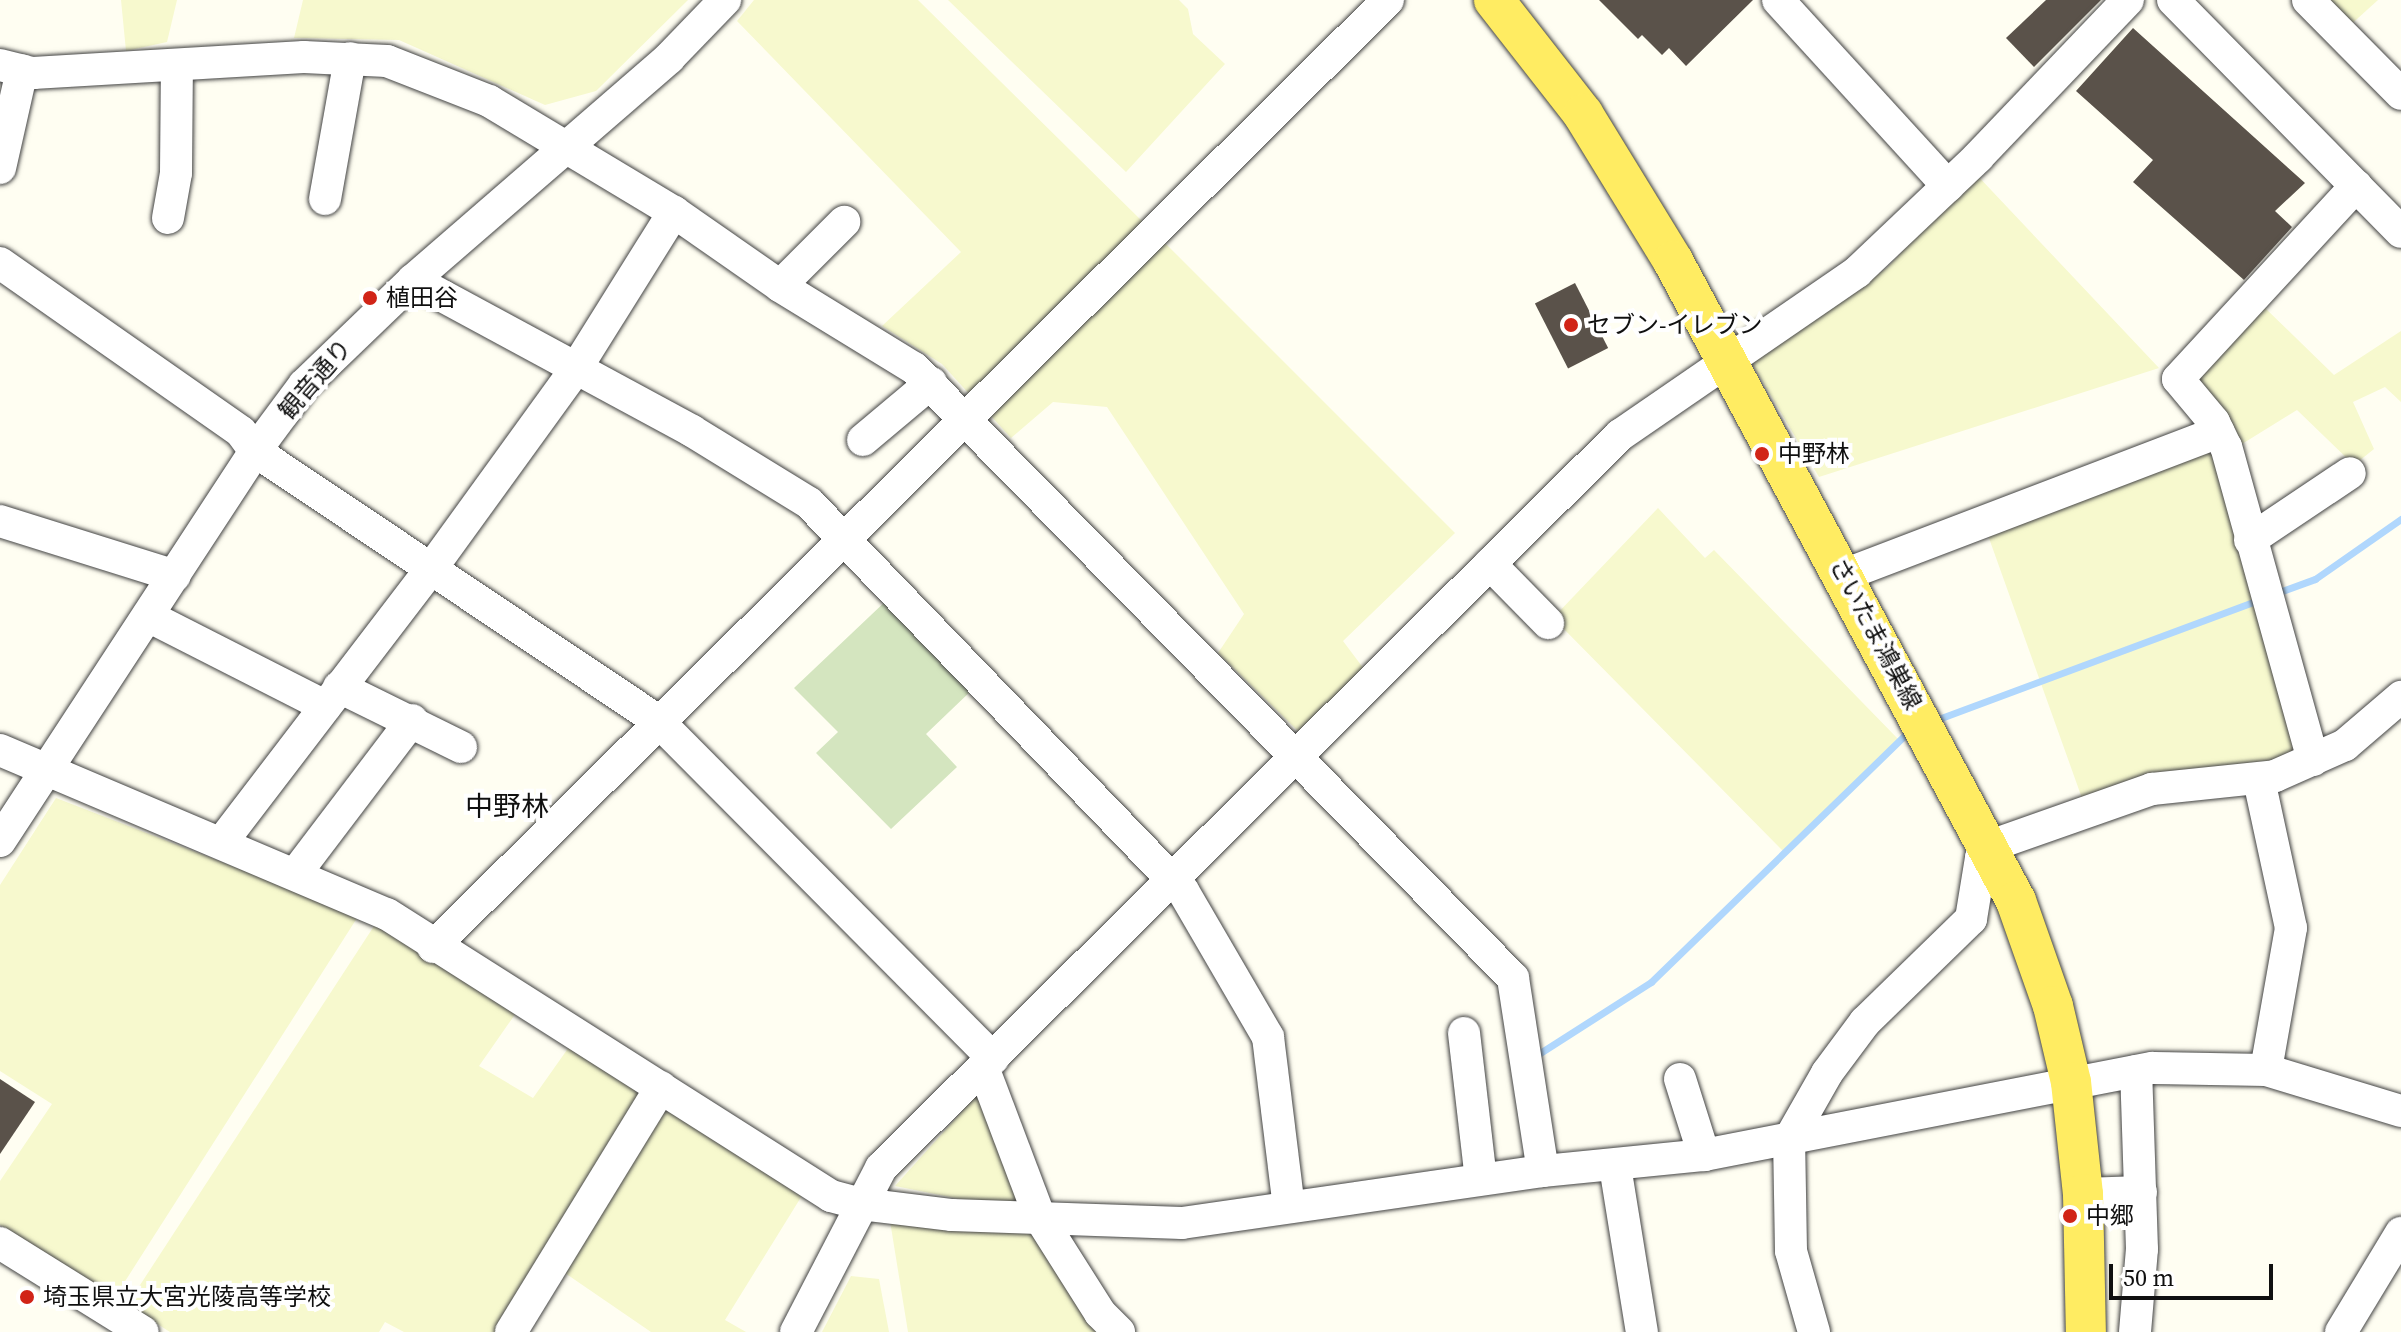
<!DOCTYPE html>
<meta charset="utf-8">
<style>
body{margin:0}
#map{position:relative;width:2401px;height:1332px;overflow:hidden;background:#fffef2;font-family:"Source Serif 4","Noto Sans JP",serif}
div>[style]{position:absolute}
.farmland>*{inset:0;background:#f7f9ce}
.cemetery>*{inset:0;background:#d4e5bf}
.stream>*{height:7px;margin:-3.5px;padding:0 3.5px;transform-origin:3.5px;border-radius:3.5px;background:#b0d7fd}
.building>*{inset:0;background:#5a524a;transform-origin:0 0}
.roads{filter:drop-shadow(0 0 2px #434343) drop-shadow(0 0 2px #434343)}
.minor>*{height:32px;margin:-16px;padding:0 16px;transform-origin:16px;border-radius:16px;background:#fff}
.major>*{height:40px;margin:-20px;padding:0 20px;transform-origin:20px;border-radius:20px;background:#ffec62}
.dots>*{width:22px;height:22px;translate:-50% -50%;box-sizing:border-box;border:4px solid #fff;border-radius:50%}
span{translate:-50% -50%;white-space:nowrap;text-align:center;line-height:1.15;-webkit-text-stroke:8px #fff;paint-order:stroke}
.poi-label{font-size:24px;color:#101010}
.left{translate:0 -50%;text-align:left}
.street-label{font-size:24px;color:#101010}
.quarter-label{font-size:28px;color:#101010}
.scale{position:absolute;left:2109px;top:1264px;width:164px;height:36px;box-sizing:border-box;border:4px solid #101010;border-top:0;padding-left:10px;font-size:24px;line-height:28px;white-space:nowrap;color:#101010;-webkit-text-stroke:6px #fff;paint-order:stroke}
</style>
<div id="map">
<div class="farmland">
<i style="clip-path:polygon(121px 0,177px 0,167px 42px,126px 51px)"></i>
<i style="clip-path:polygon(303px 0,688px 0,596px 91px,545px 105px,399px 40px,294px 38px)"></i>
<i style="clip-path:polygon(754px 0,918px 0,1145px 224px,972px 397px,942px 364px,882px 326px,961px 252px,737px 21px)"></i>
<i style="clip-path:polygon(948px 0,1179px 0,1188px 9px,1193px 34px,1225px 64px,1126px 172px)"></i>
<i style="clip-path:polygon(2316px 0,2378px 0,2346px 29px)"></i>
<i style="clip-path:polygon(1975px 173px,2159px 368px,1819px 477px,1751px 362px,1887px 268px)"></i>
<i style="clip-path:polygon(1164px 242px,1455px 533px,1343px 641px,1364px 669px,1300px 733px,1218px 653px,1244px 614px,1107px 407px,1053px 402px,1011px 438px,991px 416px)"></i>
<i style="clip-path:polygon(2264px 307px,2334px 375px,2401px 331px,2401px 402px,2385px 387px,2353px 402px,2374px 449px,2354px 465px,2297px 410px,2221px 457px,2302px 754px,2083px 801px,1985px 527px,2233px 430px,2195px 372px)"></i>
<i style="clip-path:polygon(1658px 508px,1705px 558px,1714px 550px,1899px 740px,1784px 852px,1553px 618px)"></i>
<i style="clip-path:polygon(56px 798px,359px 915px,115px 1297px,0 1225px,0 1181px,52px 1104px,0 1071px,0 885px)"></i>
<i style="clip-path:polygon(376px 923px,516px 1013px,479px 1066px,533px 1098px,569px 1047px,648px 1099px,500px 1332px,404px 1332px,385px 1322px,379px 1332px,170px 1332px,127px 1305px)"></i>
<i style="clip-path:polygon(984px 1087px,1031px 1208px,1019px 1211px,895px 1186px)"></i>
<i style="clip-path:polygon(663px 1102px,803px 1194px,725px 1320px,746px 1332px,651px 1332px,562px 1271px)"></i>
<i style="clip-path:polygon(890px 1221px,1036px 1230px,1108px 1332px,908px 1332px)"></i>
<i style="clip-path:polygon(851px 1276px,879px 1279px,889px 1332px,822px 1332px)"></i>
</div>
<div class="cemetery">
<i style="clip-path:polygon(889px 598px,973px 689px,926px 734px,957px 767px,891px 829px,816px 753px,838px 732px,794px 688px)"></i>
</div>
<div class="stream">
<i style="left:2274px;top:594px;width:44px;rotate:-20.1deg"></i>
<i style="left:2315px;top:579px;width:105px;rotate:-34.9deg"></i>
<i style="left:1933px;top:721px;width:348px;rotate:-20.4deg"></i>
<i style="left:1540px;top:1053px;width:132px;rotate:-32.6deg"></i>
<i style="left:1651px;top:982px;width:361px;rotate:-44.2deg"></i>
</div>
<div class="building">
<i style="clip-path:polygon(1599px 0,1753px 0,1686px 66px,1669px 48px,1662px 55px,1642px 35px,1638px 39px)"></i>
<i style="clip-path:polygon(2046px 0,2101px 0,2034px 67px,2006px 38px)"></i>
<i style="clip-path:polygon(2133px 28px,2305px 183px,2275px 211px,2292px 227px,2244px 280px,2133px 182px,2153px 160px,2076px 91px)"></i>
<i style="left:1575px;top:283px;width:73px;height:45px;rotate:63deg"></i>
<i style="clip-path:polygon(0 1079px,35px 1102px,0 1154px)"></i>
</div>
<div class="roads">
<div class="minor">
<i style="left:1778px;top:0;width:252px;rotate:47.6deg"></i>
<i style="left:2173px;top:0;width:325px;rotate:45.5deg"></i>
<i style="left:2308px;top:0;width:132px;rotate:45.3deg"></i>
<i style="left:0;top:65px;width:34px;rotate:14deg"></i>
<i style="left:33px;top:73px;width:271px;rotate:-3.4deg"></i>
<i style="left:304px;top:57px;width:83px;rotate:2.8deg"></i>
<i style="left:387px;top:61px;width:110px;rotate:21.4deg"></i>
<i style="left:489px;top:101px;width:216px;rotate:31deg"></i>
<i style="left:674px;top:212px;width:129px;rotate:34.9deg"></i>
<i style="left:780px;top:286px;width:157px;rotate:31.5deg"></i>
<i style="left:914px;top:368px;width:855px;rotate:45.52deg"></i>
<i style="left:1513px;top:978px;width:195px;rotate:81.2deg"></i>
<i style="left:0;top:168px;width:100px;rotate:-77.3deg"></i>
<i style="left:325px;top:199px;width:143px;rotate:-79.9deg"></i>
<i style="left:168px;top:218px;width:46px;rotate:-79.9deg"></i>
<i style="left:176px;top:173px;width:108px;rotate:-89.5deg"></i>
<i style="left:0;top:263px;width:294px;rotate:35deg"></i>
<i style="left:241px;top:432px;width:24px;rotate:54deg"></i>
<i style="left:255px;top:451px;width:484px;rotate:33.8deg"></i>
<i style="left:657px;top:720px;width:477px;rotate:45.2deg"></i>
<i style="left:413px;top:280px;width:317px;rotate:28.4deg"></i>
<i style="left:692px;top:431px;width:137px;rotate:31.6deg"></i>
<i style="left:809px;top:503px;width:539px;rotate:46.05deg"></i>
<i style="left:1183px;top:891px;width:169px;rotate:59.8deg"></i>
<i style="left:1268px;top:1037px;width:171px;rotate:83deg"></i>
<i style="left:780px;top:286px;width:91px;rotate:-45deg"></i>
<i style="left:863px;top:440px;width:89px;rotate:-40deg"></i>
<i style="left:0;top:521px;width:183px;rotate:17.4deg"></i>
<i style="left:2250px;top:540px;width:120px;rotate:-33.8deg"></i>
<i style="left:1490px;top:564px;width:83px;rotate:45.5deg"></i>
<i style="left:1844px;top:575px;width:401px;rotate:-20.9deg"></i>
<i style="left:148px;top:616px;width:199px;rotate:27deg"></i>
<i style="left:339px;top:687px;width:136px;rotate:26.2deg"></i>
<i style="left:0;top:750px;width:420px;rotate:23deg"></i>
<i style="left:387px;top:914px;width:526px;rotate:32.42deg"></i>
<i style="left:831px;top:1196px;width:31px;rotate:15deg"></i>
<i style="left:861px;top:1204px;width:92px;rotate:6.9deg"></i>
<i style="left:952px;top:1215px;width:230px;rotate:2deg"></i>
<i style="left:1182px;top:1223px;width:365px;rotate:-8.2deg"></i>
<i style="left:1543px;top:1171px;width:162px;rotate:-5.7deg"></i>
<i style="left:1704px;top:1155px;width:457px;rotate:-11deg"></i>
<i style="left:2153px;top:1068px;width:113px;rotate:1deg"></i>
<i style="left:2266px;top:1070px;width:141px;rotate:16.9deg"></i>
<i style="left:2313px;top:760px;width:325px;rotate:-105.5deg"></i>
<i style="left:2226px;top:447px;width:28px;rotate:-116deg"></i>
<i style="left:2214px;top:422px;width:56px;rotate:-129.9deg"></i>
<i style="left:2178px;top:379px;width:263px;rotate:-47.3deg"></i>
<i style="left:2259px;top:780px;width:151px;rotate:77.8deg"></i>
<i style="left:2291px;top:928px;width:144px;rotate:100deg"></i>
<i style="left:0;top:841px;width:466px;rotate:-56.8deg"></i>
<i style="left:255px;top:451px;width:82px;rotate:-53.4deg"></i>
<i style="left:304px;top:385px;width:151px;rotate:-43.9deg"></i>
<i style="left:413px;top:280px;width:339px;rotate:-40.9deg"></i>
<i style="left:669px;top:58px;width:81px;rotate:-46deg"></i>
<i style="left:222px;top:842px;width:344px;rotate:-52.6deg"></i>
<i style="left:431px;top:569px;width:249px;rotate:-54.1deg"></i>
<i style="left:577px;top:367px;width:183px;rotate:-58deg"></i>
<i style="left:296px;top:873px;width:192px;rotate:-52.8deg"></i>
<i style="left:433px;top:947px;width:1345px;rotate:-44.76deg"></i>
<i style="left:1464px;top:1033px;width:147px;rotate:83.4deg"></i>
<i style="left:983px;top:1067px;width:161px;rotate:69.3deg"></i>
<i style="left:1040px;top:1218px;width:112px;rotate:57.7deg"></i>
<i style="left:1100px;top:1313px;width:27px;rotate:45deg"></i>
<i style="left:1680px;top:1079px;width:80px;rotate:72.5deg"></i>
<i style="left:1615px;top:1166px;width:168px;rotate:80.8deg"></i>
<i style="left:2083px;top:1194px;width:58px;rotate:-2deg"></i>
<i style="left:0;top:1243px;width:168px;rotate:31.9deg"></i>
<i style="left:511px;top:1332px;width:287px;rotate:-58.5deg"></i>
<i style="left:796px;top:1332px;width:185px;rotate:-62.6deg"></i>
<i style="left:881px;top:1168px;width:1041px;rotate:-44.77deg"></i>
<i style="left:1620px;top:435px;width:288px;rotate:-34.5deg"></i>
<i style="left:1857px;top:272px;width:167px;rotate:-43.5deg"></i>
<i style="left:1978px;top:157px;width:217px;rotate:-46.3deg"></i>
<i style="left:1814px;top:1332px;width:84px;rotate:-105.9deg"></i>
<i style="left:1791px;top:1251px;width:111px;rotate:-91deg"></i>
<i style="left:1789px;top:1140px;width:77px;rotate:-60.4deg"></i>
<i style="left:1827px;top:1073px;width:64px;rotate:-53.3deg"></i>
<i style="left:1865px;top:1022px;width:148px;rotate:-44.2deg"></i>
<i style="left:1971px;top:919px;width:62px;rotate:-80.7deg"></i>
<i style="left:1981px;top:858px;width:15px;rotate:-53deg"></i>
<i style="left:1990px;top:846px;width:172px;rotate:-19.4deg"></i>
<i style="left:2152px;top:789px;width:124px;rotate:-6deg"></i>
<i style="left:2275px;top:776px;width:77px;rotate:-23.9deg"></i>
<i style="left:2345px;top:745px;width:74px;rotate:-40.6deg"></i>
<i style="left:2135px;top:1332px;width:83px;rotate:-85.2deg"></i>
<i style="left:2142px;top:1249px;width:178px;rotate:-91.9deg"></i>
<i style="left:2341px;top:1332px;width:116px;rotate:-58.8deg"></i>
</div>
<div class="major">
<i style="left:1494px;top:0;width:145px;rotate:52deg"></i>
<i style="left:1583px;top:114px;width:172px;rotate:58.5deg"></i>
<i style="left:1673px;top:261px;width:726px;rotate:61.81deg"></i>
<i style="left:2016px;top:901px;width:111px;rotate:70.6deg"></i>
<i style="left:2053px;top:1006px;width:78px;rotate:76.7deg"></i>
<i style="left:2071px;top:1082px;width:113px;rotate:83.9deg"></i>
<i style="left:2083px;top:1194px;width:138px;rotate:88.8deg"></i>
</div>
</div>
<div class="dots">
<i style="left:370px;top:298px;background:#d12417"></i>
<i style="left:1571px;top:325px;background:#d12417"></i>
<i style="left:1762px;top:454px;background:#d12417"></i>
<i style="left:2070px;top:1216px;background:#d12417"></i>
<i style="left:27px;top:1297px;background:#d12417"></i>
</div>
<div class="poi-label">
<span class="left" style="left:386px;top:298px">植田谷</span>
<span class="left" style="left:1587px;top:325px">セブン-イレブン</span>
<span class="left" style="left:1778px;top:454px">中野林</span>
<span class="left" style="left:2086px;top:1216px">中郷</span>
<span class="left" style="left:43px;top:1297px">埼玉県立大宮光陵高等学校</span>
</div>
<div class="street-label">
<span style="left:315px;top:379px;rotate:-49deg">観音通り</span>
<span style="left:1876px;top:634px;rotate:62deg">さいたま鴻巣線</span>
</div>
<div class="quarter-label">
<span style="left:507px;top:806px">中野林</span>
</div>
<div class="scale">50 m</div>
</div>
